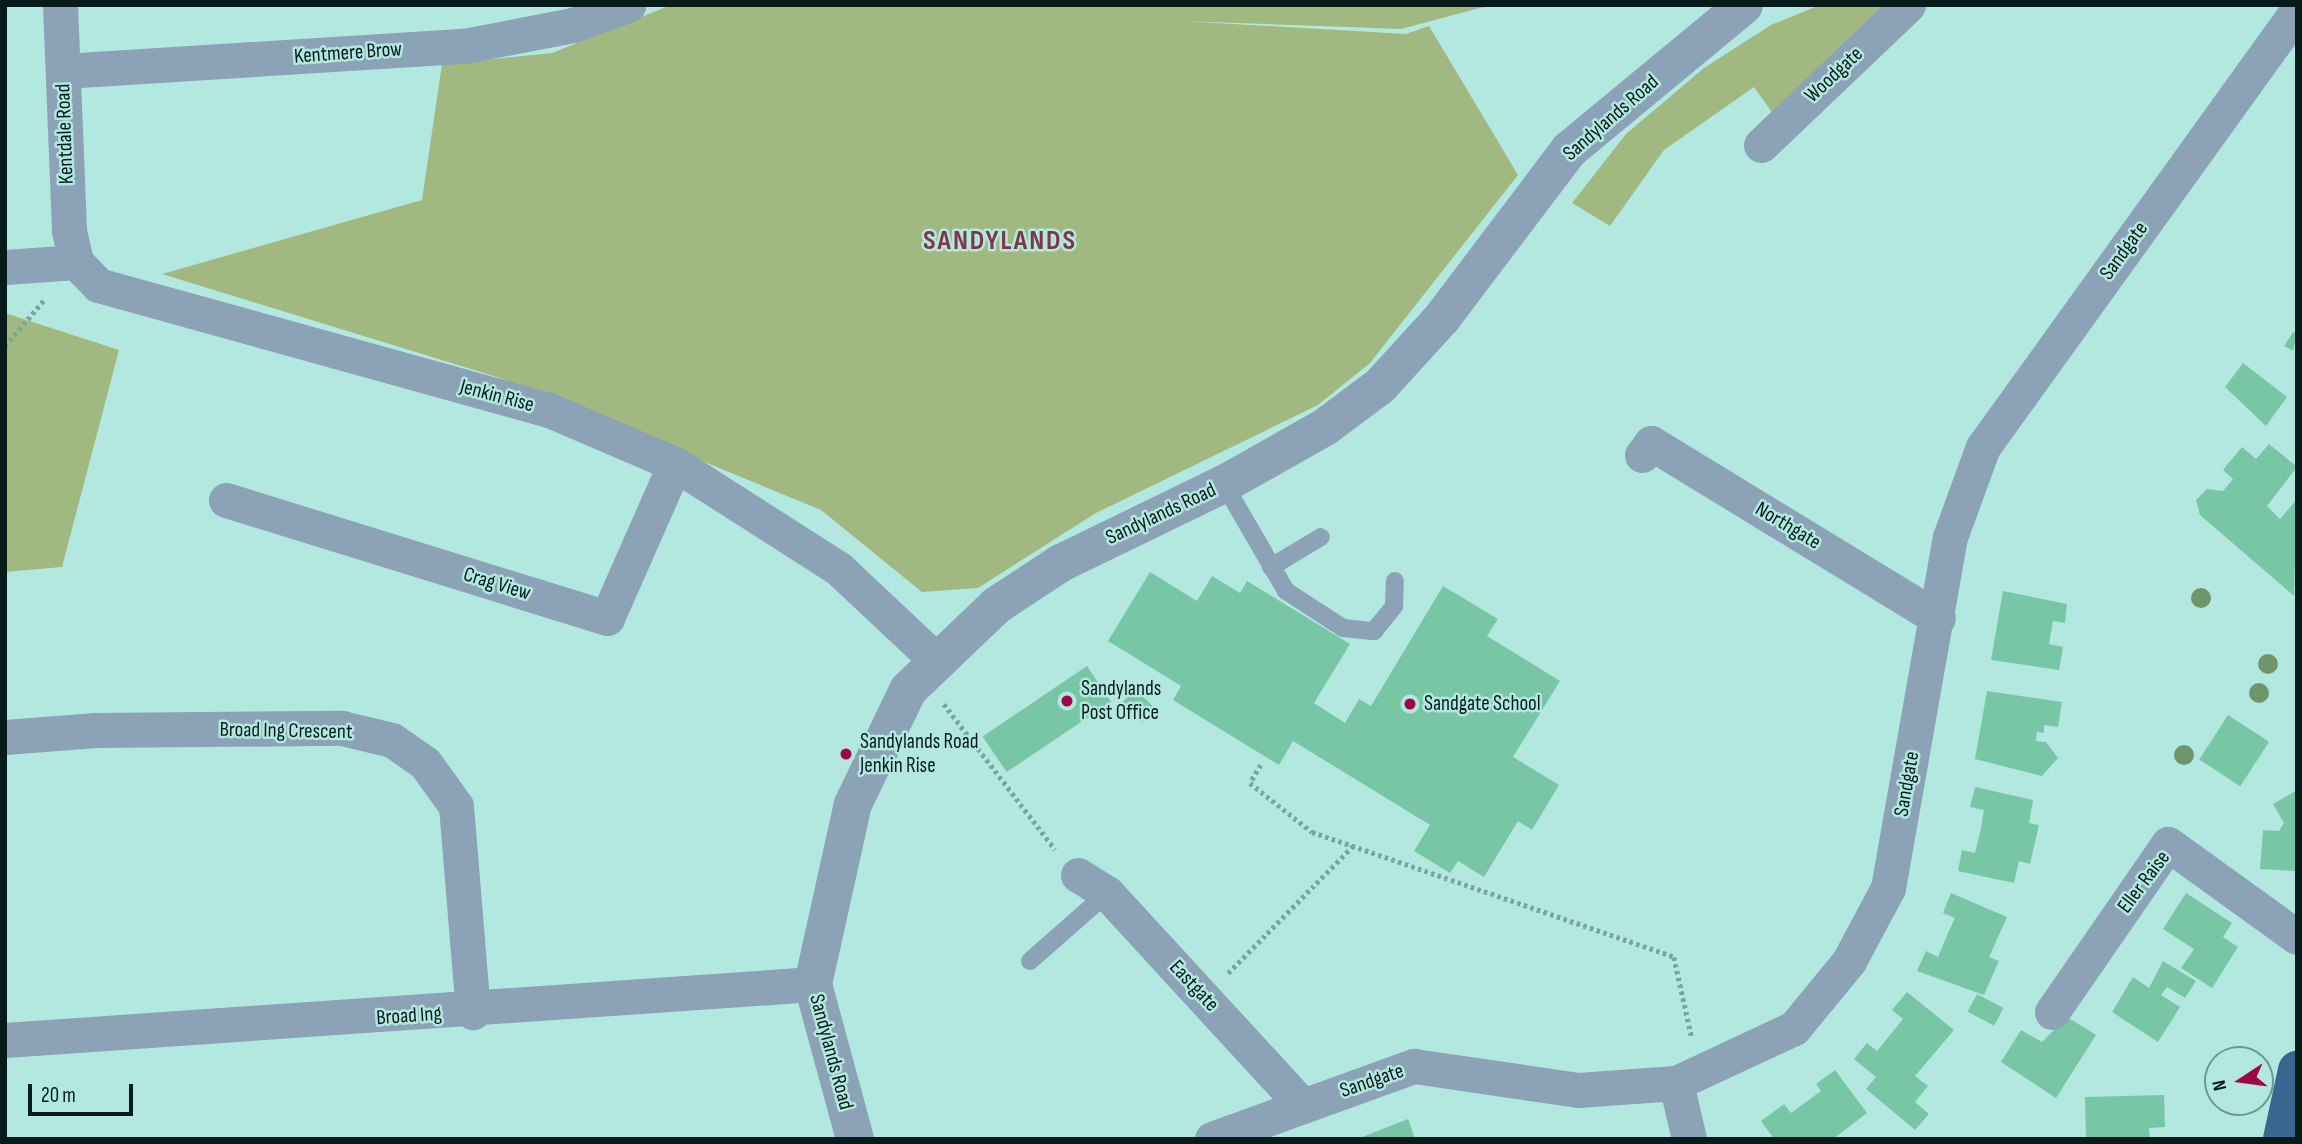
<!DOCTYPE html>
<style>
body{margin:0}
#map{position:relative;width:2302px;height:1144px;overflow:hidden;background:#b3e8e1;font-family:"Sofia Sans Condensed",sans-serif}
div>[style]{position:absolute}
.green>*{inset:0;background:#a2b881}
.building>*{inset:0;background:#78c6a6;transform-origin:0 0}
.path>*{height:4.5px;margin-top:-2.25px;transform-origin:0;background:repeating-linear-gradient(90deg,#7aa49f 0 3.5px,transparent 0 7px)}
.service>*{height:18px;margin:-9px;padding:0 9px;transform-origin:9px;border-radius:9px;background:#8ba2b7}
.minor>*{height:35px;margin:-17.5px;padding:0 17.5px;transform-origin:17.5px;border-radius:17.5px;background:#8ba2b7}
.tertiary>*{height:38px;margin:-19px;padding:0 19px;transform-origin:19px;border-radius:19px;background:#8ba2b7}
.trunk>*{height:38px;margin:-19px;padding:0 19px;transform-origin:19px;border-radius:19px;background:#376790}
.trees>*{width:20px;height:20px;margin:-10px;border-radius:50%;background:#71956b}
.dots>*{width:19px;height:19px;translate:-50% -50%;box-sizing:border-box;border:4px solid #b3e8e1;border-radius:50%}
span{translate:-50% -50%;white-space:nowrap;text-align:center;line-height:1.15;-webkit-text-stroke:5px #b3e8e1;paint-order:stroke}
.street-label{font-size:21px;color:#071c1a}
.poi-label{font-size:21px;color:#071c1a}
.left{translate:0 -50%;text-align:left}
.district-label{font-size:28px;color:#7e3748;font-weight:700;letter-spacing:2px}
.frame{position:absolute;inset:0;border:7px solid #071c1a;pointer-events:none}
.north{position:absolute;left:2204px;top:1046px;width:70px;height:70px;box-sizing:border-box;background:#b3e8e1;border:2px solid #6e9691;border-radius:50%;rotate:257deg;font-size:19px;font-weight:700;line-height:28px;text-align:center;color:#071c1a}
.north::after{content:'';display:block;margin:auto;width:24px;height:32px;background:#a00647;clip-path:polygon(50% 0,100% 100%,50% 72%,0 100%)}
.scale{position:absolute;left:28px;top:1084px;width:105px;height:32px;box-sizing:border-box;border:4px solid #071c1a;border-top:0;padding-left:9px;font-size:21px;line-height:24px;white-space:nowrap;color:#071c1a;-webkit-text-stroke:5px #b3e8e1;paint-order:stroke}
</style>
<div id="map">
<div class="green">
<i style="clip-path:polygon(671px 5px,1491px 5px,1401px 29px,1182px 21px,1406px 34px,1429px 26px,1518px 175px,1370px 363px,1318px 405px,1096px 513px,978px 588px,922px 592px,821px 510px,500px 378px,162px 274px,422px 200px,442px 64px,552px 53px)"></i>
<i style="clip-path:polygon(1820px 5px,1887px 5px,1773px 114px,1754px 87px,1664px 150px,1610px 226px,1572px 203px,1626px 134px,1704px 68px,1771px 25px)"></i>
<i style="clip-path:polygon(5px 313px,119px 350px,62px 567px,5px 572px)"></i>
</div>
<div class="building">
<i style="clip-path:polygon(2293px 332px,2297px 334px,2293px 351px,2284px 346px)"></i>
<i style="clip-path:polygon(2243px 363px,2287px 397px,2266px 426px,2225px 387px)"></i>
<i style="clip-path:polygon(2269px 444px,2297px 467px,2267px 506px,2280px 519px,2297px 499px,2294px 596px,2200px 515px,2196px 500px,2207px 489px,2223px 491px,2233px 479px,2223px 470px,2242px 447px,2256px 459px)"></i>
<i style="clip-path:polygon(1150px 572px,1197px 601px,1212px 576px,1240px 593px,1247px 581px,1350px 644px,1314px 703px,1345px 723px,1359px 699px,1371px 706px,1443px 586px,1498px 619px,1487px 636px,1560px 681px,1513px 757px,1559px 785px,1532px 830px,1518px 821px,1484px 877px,1458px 861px,1450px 873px,1414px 851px,1430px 825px,1293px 741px,1279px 765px,1173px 700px,1181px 686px,1108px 641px)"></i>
<i style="clip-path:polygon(2003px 591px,2067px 604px,2065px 623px,2053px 621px,2049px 644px,2063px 647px,2059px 670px,1991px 660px)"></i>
<i style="left:1087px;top:666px;width:43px;height:126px;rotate:56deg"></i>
<i style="left:1135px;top:689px;width:28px;height:20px;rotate:44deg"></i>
<i style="clip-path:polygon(1987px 691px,2062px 702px,2058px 727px,2044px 725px,2044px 733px,2037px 732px,2036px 741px,2046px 742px,2058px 758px,2042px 776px,1975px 759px)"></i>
<i style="left:2228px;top:715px;width:49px;height:53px;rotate:33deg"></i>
<i style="clip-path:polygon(1975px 787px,2033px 800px,2029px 823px,2039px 825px,2030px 864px,2019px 861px,2014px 883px,1958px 871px,1962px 850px,1975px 853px,1981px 828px,1984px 810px,1970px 807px)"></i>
<i style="clip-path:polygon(2297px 790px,2297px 871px,2260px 869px,2263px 830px,2279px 831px,2284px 823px,2273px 804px)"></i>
<i style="clip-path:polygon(1951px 893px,2007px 917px,1989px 957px,1999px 961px,1984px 995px,1917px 971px,1926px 951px,1938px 957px,1948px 933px,1955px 918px,1943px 913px)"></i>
<i style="clip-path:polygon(2186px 893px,2232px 923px,2223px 937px,2238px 947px,2212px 988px,2181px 968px,2194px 949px,2163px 929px)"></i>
<i style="clip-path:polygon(2163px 961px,2196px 981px,2185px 998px,2167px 987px,2161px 995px,2180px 1007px,2158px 1042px,2112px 1012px,2133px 977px,2149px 988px)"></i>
<i style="clip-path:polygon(1907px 992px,1954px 1030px,1915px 1076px,1928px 1086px,1915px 1102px,1929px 1114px,1915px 1130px,1866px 1089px,1876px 1077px,1854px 1059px,1867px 1043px,1877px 1051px,1903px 1019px,1892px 1010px)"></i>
<i style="left:1977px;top:994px;width:30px;height:20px;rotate:28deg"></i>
<i style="clip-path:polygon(2067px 1017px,2096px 1035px,2056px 1098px,2001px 1062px,2021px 1030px,2042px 1042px)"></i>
<i style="clip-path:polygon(1835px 1070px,1867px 1113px,1833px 1139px,1774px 1139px,1761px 1121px,1784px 1104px,1791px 1113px,1821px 1091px,1816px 1084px)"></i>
<i style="clip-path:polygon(2164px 1095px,2165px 1127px,2149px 1128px,2150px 1139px,2086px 1139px,2085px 1097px)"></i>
<i style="clip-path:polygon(1408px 1119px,1415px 1139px,1357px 1139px)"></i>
</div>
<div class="path">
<i style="left:5px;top:346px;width:60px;rotate:-49.7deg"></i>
<i style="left:944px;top:704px;width:183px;rotate:52.6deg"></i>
<i style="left:1261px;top:765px;width:21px;rotate:121deg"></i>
<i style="left:1250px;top:783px;width:79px;rotate:38.3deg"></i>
<i style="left:1312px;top:832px;width:383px;rotate:19deg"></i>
<i style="left:1674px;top:957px;width:83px;rotate:77.5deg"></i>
<i style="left:1228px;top:973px;width:178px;rotate:-45.5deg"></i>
</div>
<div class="service">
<i style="left:1224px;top:484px;width:124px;rotate:59.9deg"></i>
<i style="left:1286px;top:591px;width:68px;rotate:33deg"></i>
<i style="left:1343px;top:628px;width:31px;rotate:6deg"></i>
<i style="left:1374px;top:631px;width:32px;rotate:-51deg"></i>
<i style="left:1394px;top:606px;width:25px;rotate:-88deg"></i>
<i style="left:1271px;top:567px;width:58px;rotate:-31deg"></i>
<i style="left:1030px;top:961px;width:103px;rotate:-41.4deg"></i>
</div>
<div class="minor">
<i style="left:60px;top:5px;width:226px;rotate:87.7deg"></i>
<i style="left:69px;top:231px;width:32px;rotate:77deg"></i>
<i style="left:76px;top:262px;width:32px;rotate:46deg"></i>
<i style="left:98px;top:285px;width:468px;rotate:15.5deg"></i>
<i style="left:549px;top:410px;width:137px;rotate:23.2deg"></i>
<i style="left:675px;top:464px;width:195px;rotate:32.6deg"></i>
<i style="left:839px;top:569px;width:133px;rotate:43.2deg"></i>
<i style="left:63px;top:71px;width:402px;rotate:-3.6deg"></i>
<i style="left:464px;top:46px;width:111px;rotate:-10.9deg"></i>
<i style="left:573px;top:25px;width:59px;rotate:-20deg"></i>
<i style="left:1761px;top:145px;width:203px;rotate:-43.6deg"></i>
<i style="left:5px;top:267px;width:71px;rotate:-4deg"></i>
<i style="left:1642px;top:455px;width:15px;rotate:-53deg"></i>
<i style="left:1651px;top:443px;width:336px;rotate:31.4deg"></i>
<i style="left:226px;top:500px;width:399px;rotate:17.2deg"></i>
<i style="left:607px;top:618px;width:168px;rotate:-66.2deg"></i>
<i style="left:5px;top:737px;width:91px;rotate:-4.4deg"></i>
<i style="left:96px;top:730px;width:246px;rotate:-0.5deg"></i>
<i style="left:342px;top:728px;width:51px;rotate:13.5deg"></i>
<i style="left:392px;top:740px;width:40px;rotate:34.9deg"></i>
<i style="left:425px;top:763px;width:53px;rotate:54.2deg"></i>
<i style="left:456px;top:806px;width:207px;rotate:85.3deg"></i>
<i style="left:1078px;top:875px;width:34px;rotate:32deg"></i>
<i style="left:1107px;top:893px;width:288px;rotate:47.4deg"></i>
<i style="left:2052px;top:1012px;width:204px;rotate:-55.4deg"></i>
<i style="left:2168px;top:844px;width:159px;rotate:35.8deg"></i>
<i style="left:5px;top:1040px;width:810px;rotate:-3.96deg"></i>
<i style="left:1676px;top:1083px;width:57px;rotate:76.9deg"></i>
<i style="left:1212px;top:1139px;width:215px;rotate:-19.9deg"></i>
<i style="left:1414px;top:1066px;width:166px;rotate:8.3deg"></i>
<i style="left:1578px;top:1090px;width:98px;rotate:-4.1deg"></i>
<i style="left:1676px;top:1083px;width:130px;rotate:-25deg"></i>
<i style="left:1794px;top:1028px;width:87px;rotate:-50.6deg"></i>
<i style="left:1849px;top:961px;width:83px;rotate:-61.9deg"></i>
<i style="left:1888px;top:888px;width:356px;rotate:-80deg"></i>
<i style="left:1950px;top:537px;width:96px;rotate:-69.9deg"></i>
<i style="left:1983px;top:447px;width:537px;rotate:-54.24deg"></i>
</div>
<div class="tertiary">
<i style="left:855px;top:1139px;width:161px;rotate:-105.2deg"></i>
<i style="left:813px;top:984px;width:184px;rotate:-77.5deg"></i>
<i style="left:853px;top:804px;width:127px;rotate:-64.2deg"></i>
<i style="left:908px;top:690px;width:123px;rotate:-43.7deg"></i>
<i style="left:997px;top:605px;width:77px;rotate:-33.3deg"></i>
<i style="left:1061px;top:563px;width:181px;rotate:-25.9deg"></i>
<i style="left:1224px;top:484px;width:116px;rotate:-29.4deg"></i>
<i style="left:1325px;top:427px;width:69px;rotate:-36.7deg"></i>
<i style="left:1380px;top:386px;width:92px;rotate:-47.6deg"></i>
<i style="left:1442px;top:318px;width:211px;rotate:-52.9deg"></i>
<i style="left:1569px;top:150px;width:227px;rotate:-39.6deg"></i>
</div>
<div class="trunk">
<i style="left:2282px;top:1139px;width:71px;rotate:-77.7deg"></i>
</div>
<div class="trees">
<i style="left:2201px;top:598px"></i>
<i style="left:2268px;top:664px"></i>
<i style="left:2259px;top:693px"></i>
<i style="left:2184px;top:755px"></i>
</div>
<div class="dots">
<i style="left:1067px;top:701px;background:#a00647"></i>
<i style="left:1410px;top:704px;background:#a00647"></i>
<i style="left:846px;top:754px;background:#a00647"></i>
</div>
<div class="street-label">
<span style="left:348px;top:53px;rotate:-4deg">Kentmere Brow</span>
<span style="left:1834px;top:75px;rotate:-43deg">Woodgate</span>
<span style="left:1611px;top:118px;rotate:-41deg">Sandylands Road</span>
<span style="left:65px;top:134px;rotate:-92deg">Kentdale Road</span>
<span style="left:2124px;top:251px;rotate:-54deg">Sandgate</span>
<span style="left:497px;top:396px;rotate:15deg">Jenkin Rise</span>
<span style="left:1161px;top:514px;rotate:-25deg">Sandylands Road</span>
<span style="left:1788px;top:526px;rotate:31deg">Northgate</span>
<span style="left:497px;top:584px;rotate:17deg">Crag View</span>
<span style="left:286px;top:731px;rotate:1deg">Broad Ing Crescent</span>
<span style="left:1907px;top:784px;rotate:-80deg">Sandgate</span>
<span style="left:2144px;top:882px;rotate:-53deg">Eller Raise</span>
<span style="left:1194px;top:986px;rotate:47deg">Eastgate</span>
<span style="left:409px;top:1016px;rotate:-4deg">Broad Ing</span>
<span style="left:831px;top:1052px;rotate:75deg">Sandylands Road</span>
<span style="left:1372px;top:1081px;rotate:-19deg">Sandgate</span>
</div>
<div class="poi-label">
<span class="left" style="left:1081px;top:701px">Sandylands<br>Post Office</span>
<span class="left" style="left:1424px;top:704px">Sandgate School</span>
<span class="left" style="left:860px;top:754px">Sandylands Road<br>Jenkin Rise</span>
</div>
<div class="district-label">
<span style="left:1000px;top:241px">SANDYLANDS</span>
</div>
<div class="frame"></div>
<div class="north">N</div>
<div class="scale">20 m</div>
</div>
